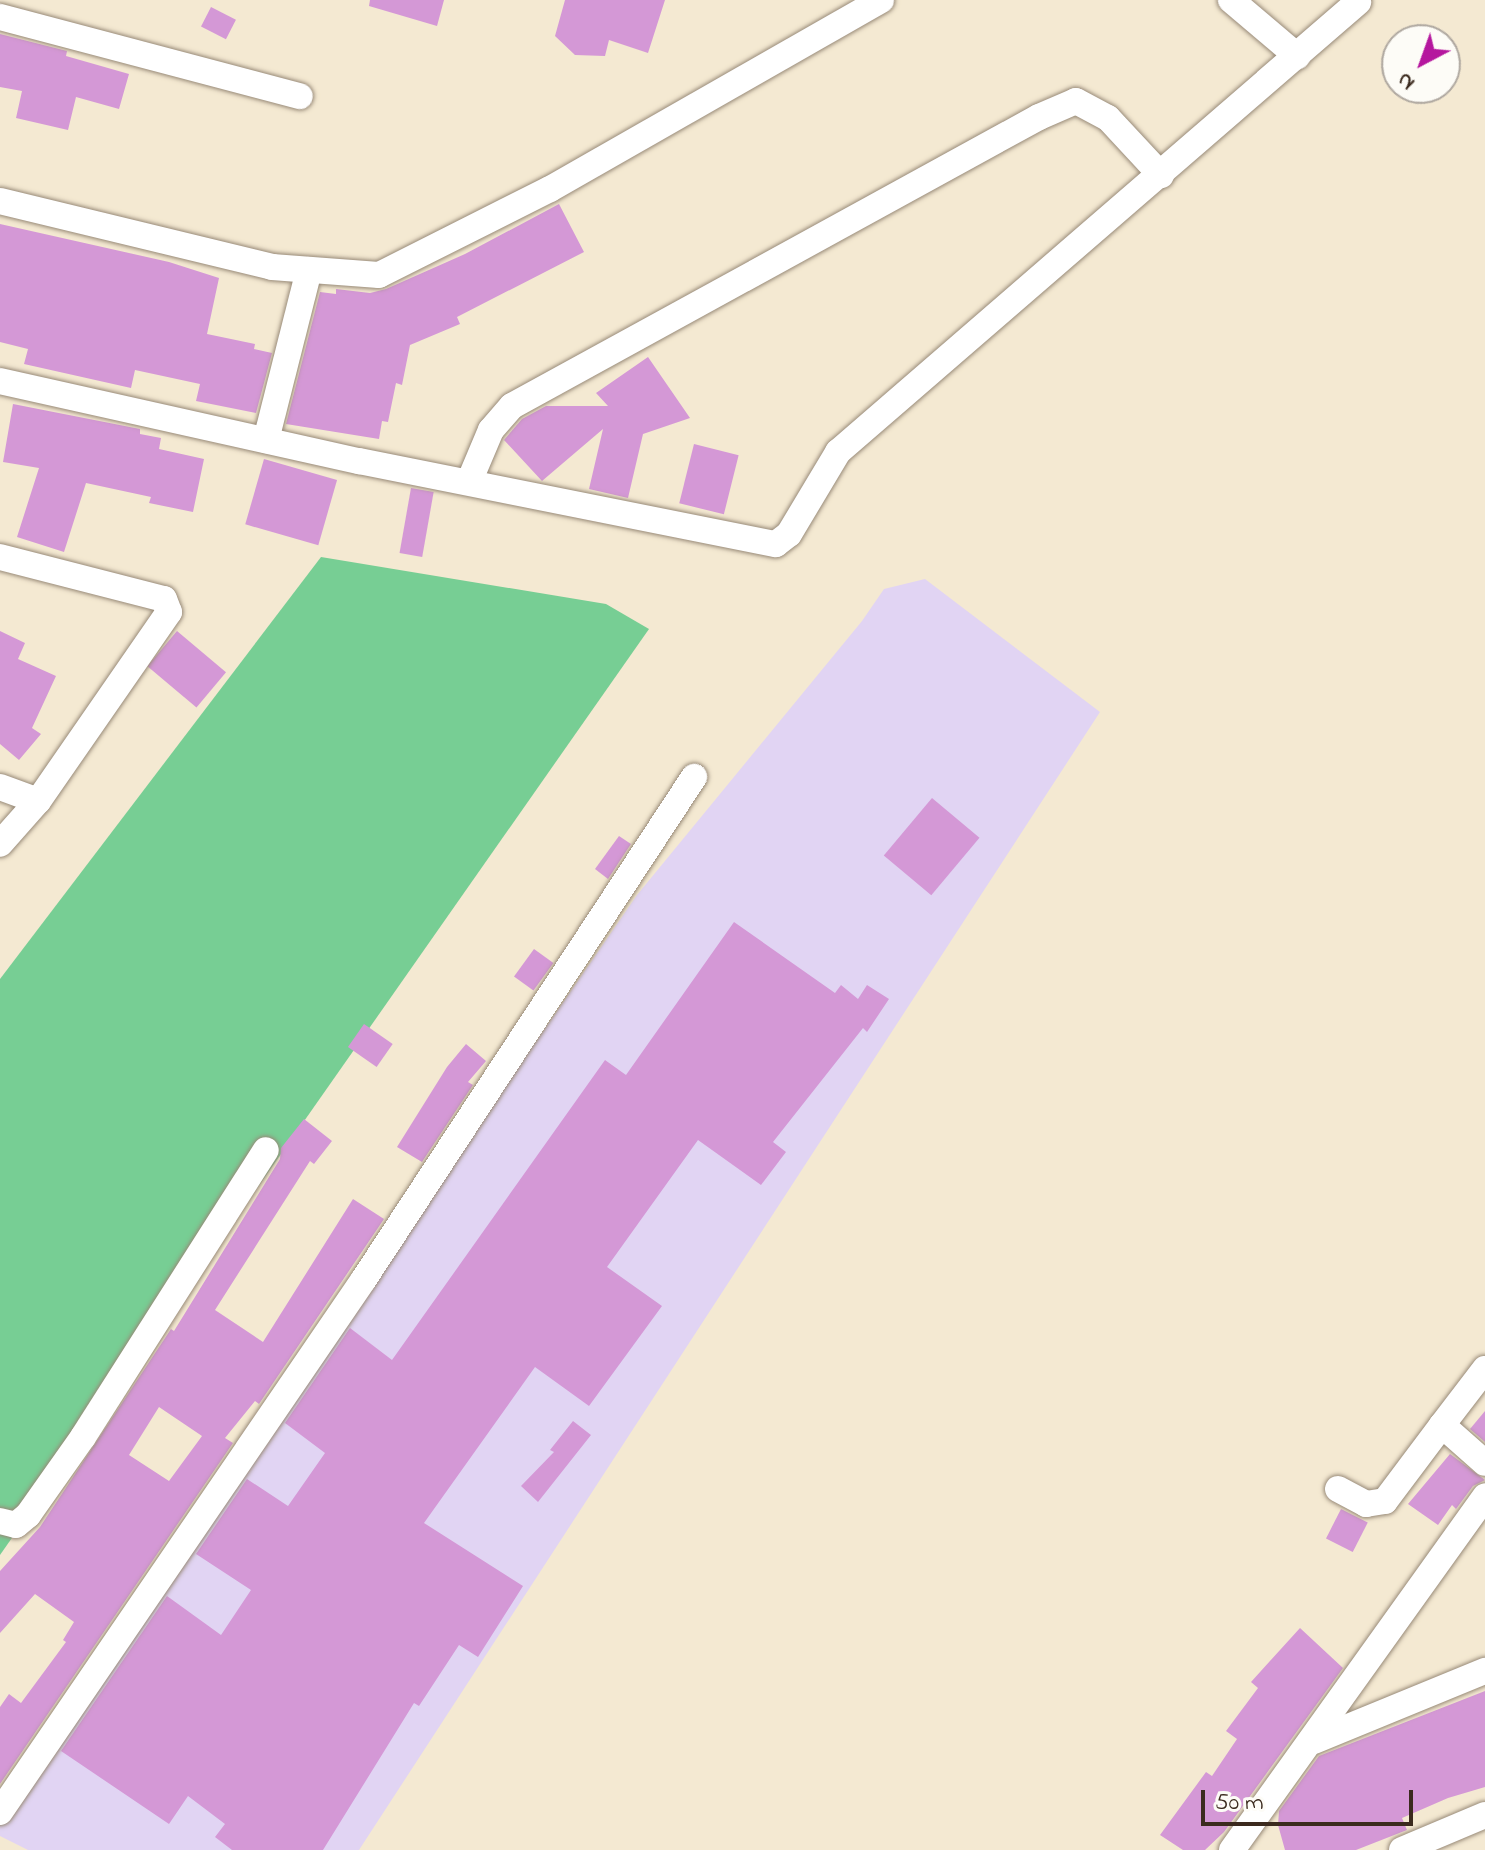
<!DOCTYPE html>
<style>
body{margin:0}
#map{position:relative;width:1485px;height:1850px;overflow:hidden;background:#f4e9d2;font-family:"Indie Flower",sans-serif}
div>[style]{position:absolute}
.built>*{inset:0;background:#e1d4f3}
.green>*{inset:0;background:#77ce94}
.building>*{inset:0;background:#d498d6;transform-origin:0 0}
.roads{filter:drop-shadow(0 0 2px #988a78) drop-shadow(0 0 2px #988a78)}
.street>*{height:26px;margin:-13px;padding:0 13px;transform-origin:13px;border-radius:13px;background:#fff}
span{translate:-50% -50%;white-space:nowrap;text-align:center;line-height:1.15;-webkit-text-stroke:7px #fdfcf7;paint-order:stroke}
.north{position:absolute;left:1381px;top:24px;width:80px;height:80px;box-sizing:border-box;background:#fdfcf7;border:2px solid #afa8a0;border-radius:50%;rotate:221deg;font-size:22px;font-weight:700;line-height:32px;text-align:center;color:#3b2a1e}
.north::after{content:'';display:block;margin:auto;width:28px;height:36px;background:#b5179e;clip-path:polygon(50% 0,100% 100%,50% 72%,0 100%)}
.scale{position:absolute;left:1201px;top:1790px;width:212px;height:36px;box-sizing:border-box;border:4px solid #3b2a1e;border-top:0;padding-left:10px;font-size:24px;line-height:28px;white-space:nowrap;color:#3b2a1e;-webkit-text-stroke:6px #fdfcf7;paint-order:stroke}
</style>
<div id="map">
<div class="built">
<i style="clip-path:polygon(925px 579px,1100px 712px,359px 1850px,28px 1850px,0 1836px,0 1820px,637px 895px,862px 621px,884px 589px)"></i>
</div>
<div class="green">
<i style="clip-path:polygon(321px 557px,606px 604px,649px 629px,0 1555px,0 979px)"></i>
</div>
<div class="building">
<i style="clip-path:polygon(370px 0,444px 0,437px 26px,369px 6px)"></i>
<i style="clip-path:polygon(565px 0,665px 0,648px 53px,609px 40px,605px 56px,575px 55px,555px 36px)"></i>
<i style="left:211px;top:7px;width:28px;height:22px;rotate:27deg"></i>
<i style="clip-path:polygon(0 34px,67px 51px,66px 56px,129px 74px,119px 109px,76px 97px,68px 130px,16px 118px,22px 91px,0 87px)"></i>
<i style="clip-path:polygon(559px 204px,584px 252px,457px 317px,460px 324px,410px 345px,402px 385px,396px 383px,388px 422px,382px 421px,379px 439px,286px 424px,320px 292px,336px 294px,336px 289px,370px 293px,386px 289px,465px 254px)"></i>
<i style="clip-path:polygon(0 224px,169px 262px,219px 278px,207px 334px,255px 344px,254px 349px,272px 353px,256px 413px,196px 401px,200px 384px,135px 370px,131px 388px,24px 364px,28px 349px,0 342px)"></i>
<i style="clip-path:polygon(648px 357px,690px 418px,643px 434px,628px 498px,589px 489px,603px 429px,542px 481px,504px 440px,522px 419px,546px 406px,608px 406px,596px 393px)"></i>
<i style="clip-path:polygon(13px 404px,140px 429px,140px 434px,161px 438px,159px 449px,204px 459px,193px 512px,149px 503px,151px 497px,86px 483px,64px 552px,17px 537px,39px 468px,3px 462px)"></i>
<i style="left:694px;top:444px;width:46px;height:61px;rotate:14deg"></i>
<i style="left:264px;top:459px;width:76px;height:68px;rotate:16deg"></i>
<i style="left:411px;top:488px;width:23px;height:66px;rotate:10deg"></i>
<i style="clip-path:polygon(0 631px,25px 643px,18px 659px,56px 676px,32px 728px,41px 734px,19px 760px,0 744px)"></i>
<i style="left:177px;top:631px;width:64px;height:46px;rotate:40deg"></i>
<i style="left:932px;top:798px;width:62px;height:75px;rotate:40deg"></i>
<i style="clip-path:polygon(619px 836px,631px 844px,608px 879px,595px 869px)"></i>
<i style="clip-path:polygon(734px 922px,835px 993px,841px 985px,858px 999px,867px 985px,889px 999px,867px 1032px,863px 1028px,773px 1142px,786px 1152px,761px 1185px,698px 1140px,607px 1267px,662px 1306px,589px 1406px,535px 1367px,424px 1523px,523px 1586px,478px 1657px,459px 1645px,419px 1706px,414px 1703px,323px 1850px,232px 1850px,215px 1837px,225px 1824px,188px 1796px,169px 1824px,61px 1751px,167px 1596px,221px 1635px,251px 1590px,196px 1554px,247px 1479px,288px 1506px,325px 1453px,285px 1423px,350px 1328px,392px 1360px,605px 1060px,626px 1075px)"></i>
<i style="left:534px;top:949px;width:24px;height:34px;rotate:36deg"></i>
<i style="left:364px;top:1024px;width:35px;height:28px;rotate:35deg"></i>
<i style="clip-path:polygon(466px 1044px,486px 1061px,468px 1082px,473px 1085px,422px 1162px,397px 1147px,447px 1067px)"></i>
<i style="clip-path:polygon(evenodd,304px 1119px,332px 1141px,314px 1164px,310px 1161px,215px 1310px,263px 1342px,353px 1199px,384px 1219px,259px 1404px,255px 1401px,225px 1438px,233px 1443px,0 1784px,0 1707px,9px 1694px,21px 1703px,66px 1642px,63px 1640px,74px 1622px,35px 1594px,0 1633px,0 1571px,40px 1527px,171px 1329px,174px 1331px,280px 1159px,281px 1148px,304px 1119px,159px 1407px,202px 1436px,169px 1481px,129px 1455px,159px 1407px)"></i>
<i style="clip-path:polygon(1485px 1411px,1485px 1442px,1470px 1429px)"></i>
<i style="clip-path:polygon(573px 1421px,591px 1435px,538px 1502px,521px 1486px,554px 1452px,550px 1450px)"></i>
<i style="clip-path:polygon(1450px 1454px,1485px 1480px,1473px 1486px,1456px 1509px,1452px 1505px,1438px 1525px,1408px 1504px)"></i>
<i style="left:1341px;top:1509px;width:30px;height:33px;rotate:27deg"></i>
<i style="clip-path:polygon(1300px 1628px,1343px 1668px,1224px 1832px,1205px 1850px,1183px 1850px,1160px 1835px,1206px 1772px,1212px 1776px,1237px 1739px,1226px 1731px,1258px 1688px,1251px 1682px)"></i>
<i style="clip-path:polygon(1485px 1691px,1485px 1787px,1448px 1798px,1402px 1818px,1407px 1830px,1356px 1850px,1285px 1850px,1278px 1825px,1279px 1811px,1319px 1756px)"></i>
</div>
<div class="roads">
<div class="street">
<i style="left:1231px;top:0;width:87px;rotate:40.3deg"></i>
<i style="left:0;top:17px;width:310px;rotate:14.8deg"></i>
<i style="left:0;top:201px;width:280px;rotate:13.6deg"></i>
<i style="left:272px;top:267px;width:107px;rotate:4.3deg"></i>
<i style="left:379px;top:275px;width:191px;rotate:-26.7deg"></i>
<i style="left:550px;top:189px;width:381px;rotate:-29.7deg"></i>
<i style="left:0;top:381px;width:368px;rotate:12.6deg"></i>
<i style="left:359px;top:461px;width:425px;rotate:11.3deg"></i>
<i style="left:776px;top:544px;width:16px;rotate:-38deg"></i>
<i style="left:789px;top:534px;width:96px;rotate:-59.1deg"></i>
<i style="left:838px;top:452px;width:688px;rotate:-40.87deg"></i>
<i style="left:266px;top:440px;width:175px;rotate:-75.8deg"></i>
<i style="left:469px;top:482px;width:56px;rotate:-67.1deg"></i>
<i style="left:491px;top:430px;width:32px;rotate:-49deg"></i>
<i style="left:512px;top:406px;width:601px;rotate:-28.74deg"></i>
<i style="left:1039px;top:117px;width:40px;rotate:-23.4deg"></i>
<i style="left:1076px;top:101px;width:36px;rotate:28deg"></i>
<i style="left:1108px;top:118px;width:78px;rotate:47.1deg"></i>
<i style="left:0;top:557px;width:169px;rotate:14.4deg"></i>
<i style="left:164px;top:599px;width:14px;rotate:69deg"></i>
<i style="left:169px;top:612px;width:230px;rotate:124.7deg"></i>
<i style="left:38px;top:801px;width:57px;rotate:131.5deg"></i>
<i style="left:0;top:787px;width:40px;rotate:20.2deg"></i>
<i style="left:1485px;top:1369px;width:71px;rotate:127.5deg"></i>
<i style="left:1442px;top:1425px;width:57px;rotate:41.5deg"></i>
<i style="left:1338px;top:1489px;width:32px;rotate:28deg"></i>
<i style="left:1366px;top:1504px;width:19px;rotate:-9deg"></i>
<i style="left:1385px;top:1501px;width:95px;rotate:-53.1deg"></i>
<i style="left:0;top:1521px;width:16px;rotate:14deg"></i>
<i style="left:16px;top:1525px;width:16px;rotate:-40deg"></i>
<i style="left:28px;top:1515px;width:95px;rotate:-54.8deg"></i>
<i style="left:83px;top:1437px;width:340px;rotate:-57.5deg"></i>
<i style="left:1314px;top:1741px;width:185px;rotate:-22.3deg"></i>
<i style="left:0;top:1812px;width:645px;rotate:-55.67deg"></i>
<i style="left:364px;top:1279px;width:601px;rotate:-56.68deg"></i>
<i style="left:1232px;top:1850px;width:435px;rotate:-54.4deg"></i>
<i style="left:1402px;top:1850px;width:90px;rotate:-22.9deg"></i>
</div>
</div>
<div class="north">N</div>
<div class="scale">50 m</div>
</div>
